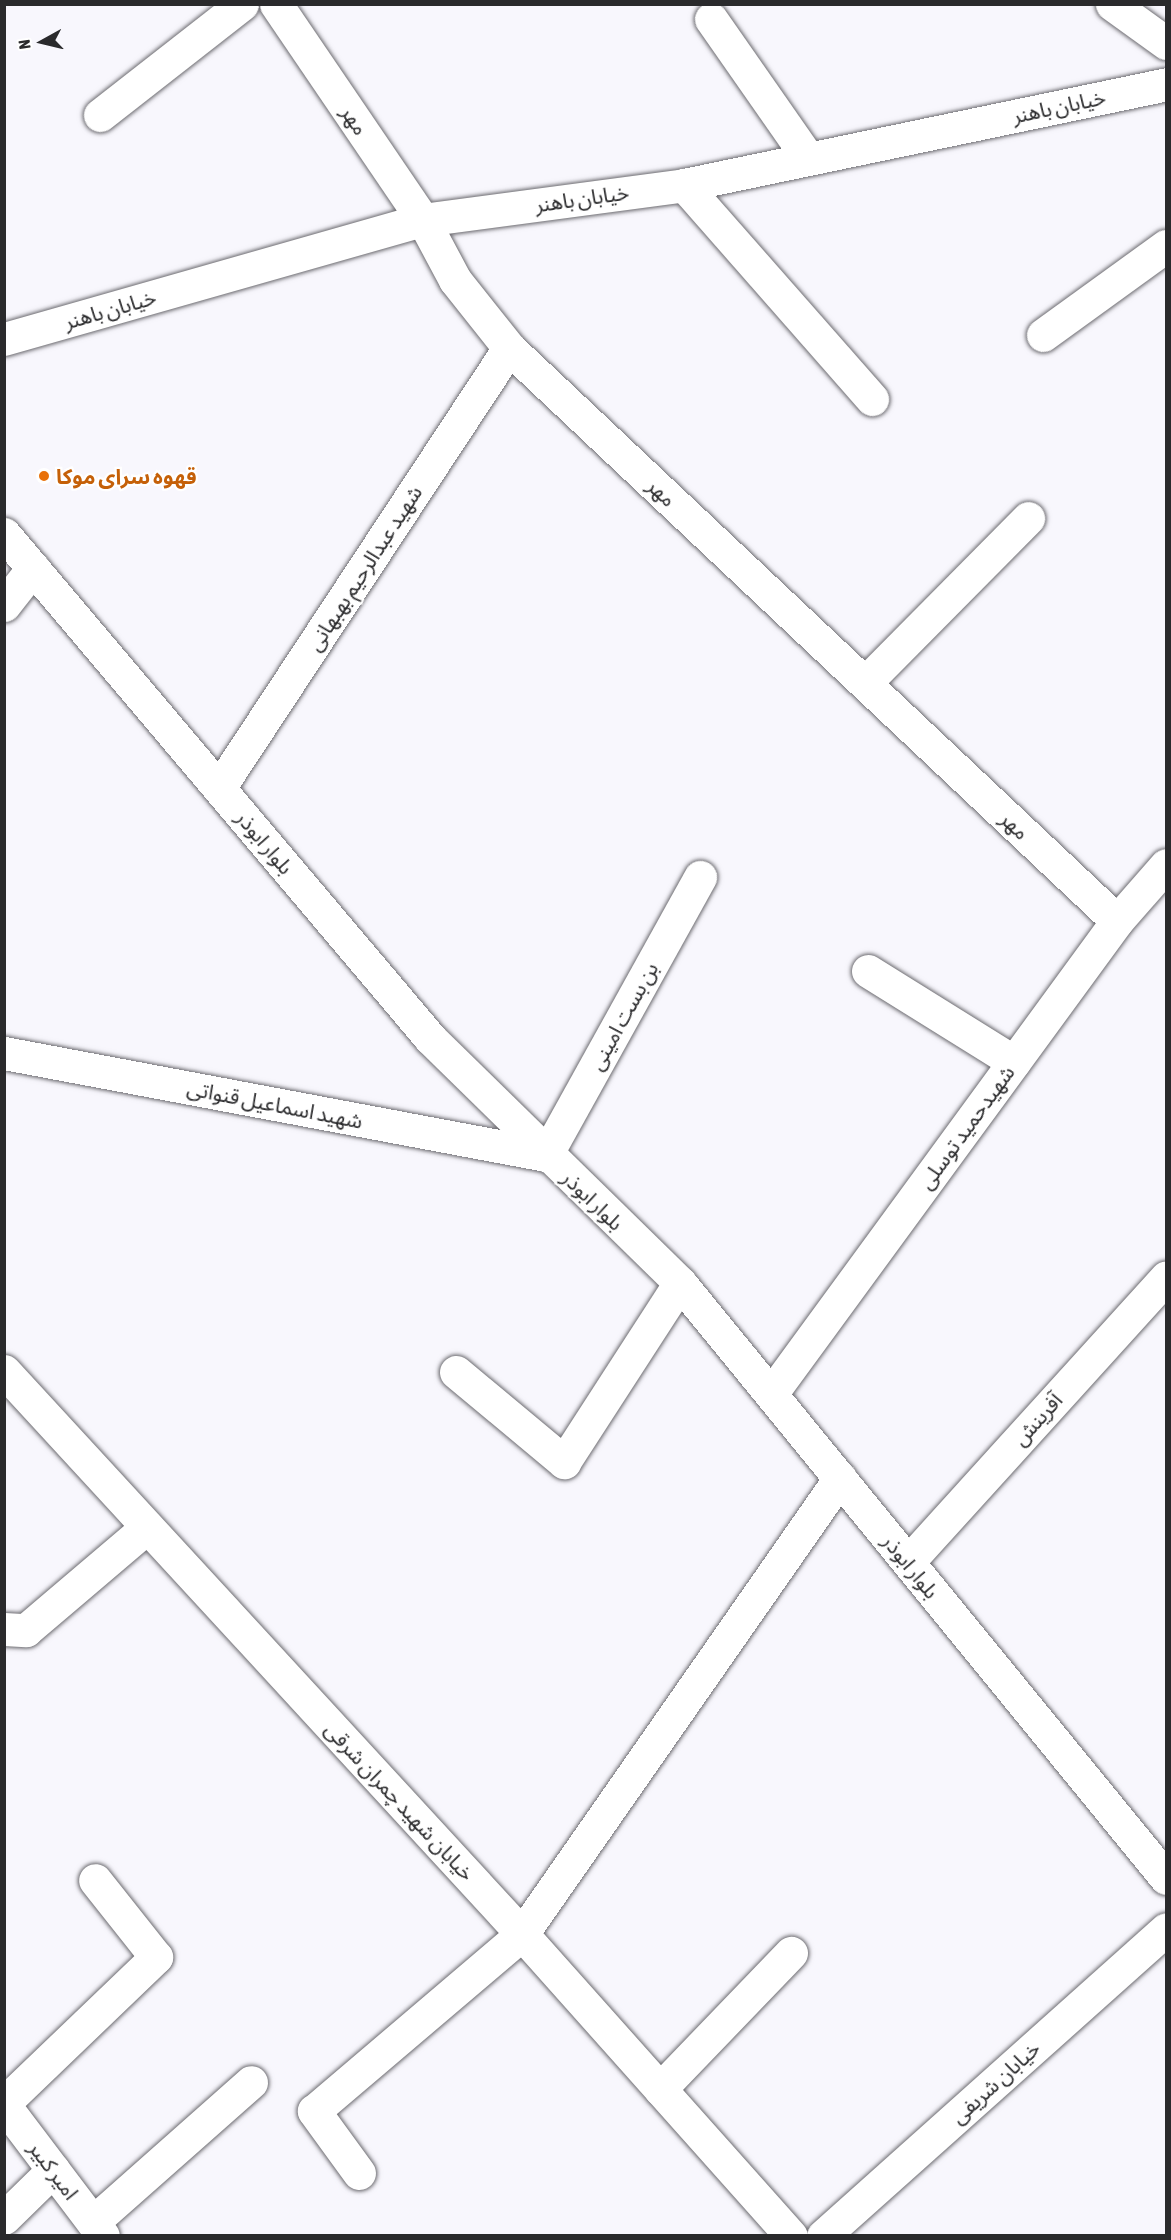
<!DOCTYPE html>
<meta charset="utf-8">
<style>
body{margin:0}
#map{position:relative;width:1171px;height:2240px;overflow:hidden;background:#f8f7fd;font-family:"Asap Condensed","Noto Sans Arabic",sans-serif}
div>[style]{position:absolute}
.roads{filter:drop-shadow(0 0 2px #6c6b70) drop-shadow(0 0 2px #6c6b70)}
.minor>*{height:33px;margin:-16.5px;padding:0 16.5px;transform-origin:16.5px;border-radius:16.5px;background:#fff}
.tertiary>*{height:33px;margin:-16.5px;padding:0 16.5px;transform-origin:16.5px;border-radius:16.5px;background:#fff}
.secondary>*{height:33px;margin:-16.5px;padding:0 16.5px;transform-origin:16.5px;border-radius:16.5px;background:#fff}
.dots>*{width:16px;height:16px;translate:-50% -50%;box-sizing:border-box;border:3px solid #fff;border-radius:50%}
span{translate:-50% -50%;white-space:nowrap;text-align:center;line-height:1.15;-webkit-text-stroke:4.5px #fff;paint-order:stroke}
.street-label{font-size:21px;color:#2a2a2c}
.food-label{font-size:21px;color:#c56008;font-weight:700}
.left{translate:0 -50%;text-align:left}
.frame{position:absolute;inset:0;border:6px solid #2a2a2c;pointer-events:none}
.north{position:absolute;left:12px;top:12px;width:60px;height:60px;-webkit-text-stroke:4px #fff;paint-order:stroke;rotate:262deg;font-size:16px;font-weight:700;line-height:24px;text-align:center;color:#2a2a2c}
.north::after{content:'';display:block;margin:auto;width:21px;height:27px;background:#2a2a2c;clip-path:polygon(50% 0,100% 100%,50% 72%,0 100%)}
</style>
<div id="map">
<div class="roads">
<div class="minor">
<i style="left:1112px;top:4px;width:67px;rotate:35.8deg"></i>
<i style="left:711px;top:19px;width:169px;rotate:55.1deg"></i>
<i style="left:100px;top:115px;width:180px;rotate:-38deg"></i>
<i style="left:684px;top:185px;width:285px;rotate:48.7deg"></i>
<i style="left:1043px;top:335px;width:152px;rotate:-35.9deg"></i>
<i style="left:4px;top:605px;width:47px;rotate:-51.9deg"></i>
<i style="left:865px;top:683px;width:232px;rotate:-45.3deg"></i>
<i style="left:219px;top:788px;width:527px;rotate:-56.61deg"></i>
<i style="left:868px;top:971px;width:172px;rotate:31.9deg"></i>
<i style="left:4px;top:1053px;width:552px;rotate:10.66deg"></i>
<i style="left:546px;top:1155px;width:318px;rotate:-61deg"></i>
<i style="left:4px;top:1371px;width:765px;rotate:47.38deg"></i>
<i style="left:522px;top:1934px;width:404px;rotate:48.3deg"></i>
<i style="left:456px;top:1372px;width:141px;rotate:39.8deg"></i>
<i style="left:564px;top:1462px;width:213px;rotate:-57.1deg"></i>
<i style="left:771px;top:1394px;width:586px;rotate:-53.81deg"></i>
<i style="left:1117px;top:921px;width:74px;rotate:-48.8deg"></i>
<i style="left:908px;top:1562px;width:384px;rotate:-47.8deg"></i>
<i style="left:4px;top:1629px;width:22px;rotate:3deg"></i>
<i style="left:26px;top:1630px;width:159px;rotate:-40.4deg"></i>
<i style="left:660px;top:2089px;width:189px;rotate:-46.1deg"></i>
<i style="left:4px;top:2103px;width:211px;rotate:-43.8deg"></i>
<i style="left:156px;top:1957px;width:98px;rotate:-128.4deg"></i>
<i style="left:4px;top:2105px;width:164px;rotate:52.9deg"></i>
<i style="left:359px;top:2173px;width:77px;rotate:-126deg"></i>
<i style="left:314px;top:2111px;width:273px;rotate:-40.4deg"></i>
<i style="left:522px;top:1934px;width:556px;rotate:-55.11deg"></i>
<i style="left:4px;top:2218px;width:69px;rotate:-44.4deg"></i>
<i style="left:93px;top:2222px;width:211px;rotate:-41.5deg"></i>
</div>
<div class="tertiary">
<i style="left:276px;top:4px;width:261px;rotate:55.8deg"></i>
<i style="left:423px;top:220px;width:68px;rotate:61.9deg"></i>
<i style="left:455px;top:280px;width:87px;rotate:51.5deg"></i>
<i style="left:509px;top:348px;width:835px;rotate:43.3deg"></i>
<i style="left:4px;top:339px;width:436px;rotate:-15.9deg"></i>
<i style="left:423px;top:220px;width:263px;rotate:-7.6deg"></i>
<i style="left:684px;top:185px;width:492px;rotate:-11.8deg"></i>
<i style="left:823px;top:2236px;width:460px;rotate:-41.8deg"></i>
</div>
<div class="secondary">
<i style="left:4px;top:534px;width:660px;rotate:49.79deg"></i>
<i style="left:430px;top:1038px;width:350px;rotate:44.4deg"></i>
<i style="left:680px;top:1283px;width:768px;rotate:50.76deg"></i>
</div>
</div>
<div class="dots">
<i style="left:44px;top:476px;background:#e8710a"></i>
</div>
<div class="street-label">
<span style="left:1059px;top:106px;rotate:-12deg">خیابان باهنر</span>
<span style="left:355px;top:120px;rotate:56deg">مهر</span>
<span style="left:582px;top:198px;rotate:-8deg">خیابان باهنر</span>
<span style="left:110px;top:309px;rotate:-16deg">خیابان باهنر</span>
<span style="left:662px;top:492px;rotate:43deg">مهر</span>
<span style="left:364px;top:568px;rotate:-57deg">شهید عبدالرحیم بهبهانی</span>
<span style="left:1015px;top:825px;rotate:43deg">مهر</span>
<span style="left:265px;top:842px;rotate:50deg">بلوار ابوذر</span>
<span style="left:623px;top:1016px;rotate:-61deg">بن بست امینی</span>
<span style="left:275px;top:1104px;rotate:11deg">شهید اسماعیل قنواتی</span>
<span style="left:966px;top:1127px;rotate:-54deg">شهیدحمید توسلی</span>
<span style="left:593px;top:1200px;rotate:44deg">بلوار ابوذر</span>
<span style="left:1037px;top:1419px;rotate:-48deg">آفرینش</span>
<span style="left:911px;top:1566px;rotate:51deg">بلوار ابوذر</span>
<span style="left:400px;top:1801px;rotate:47deg">خیابان شهید چمران شرقی</span>
<span style="left:995px;top:2082px;rotate:-42deg">خیابان شریفی</span>
<span style="left:54px;top:2170px;rotate:53deg">امیر کبیر</span>
</div>
<div class="food-label">
<span class="left" style="left:56px;top:476px">قهوه سرای موکا</span>
</div>
<div class="frame"></div>
<div class="north">N</div>
</div>
